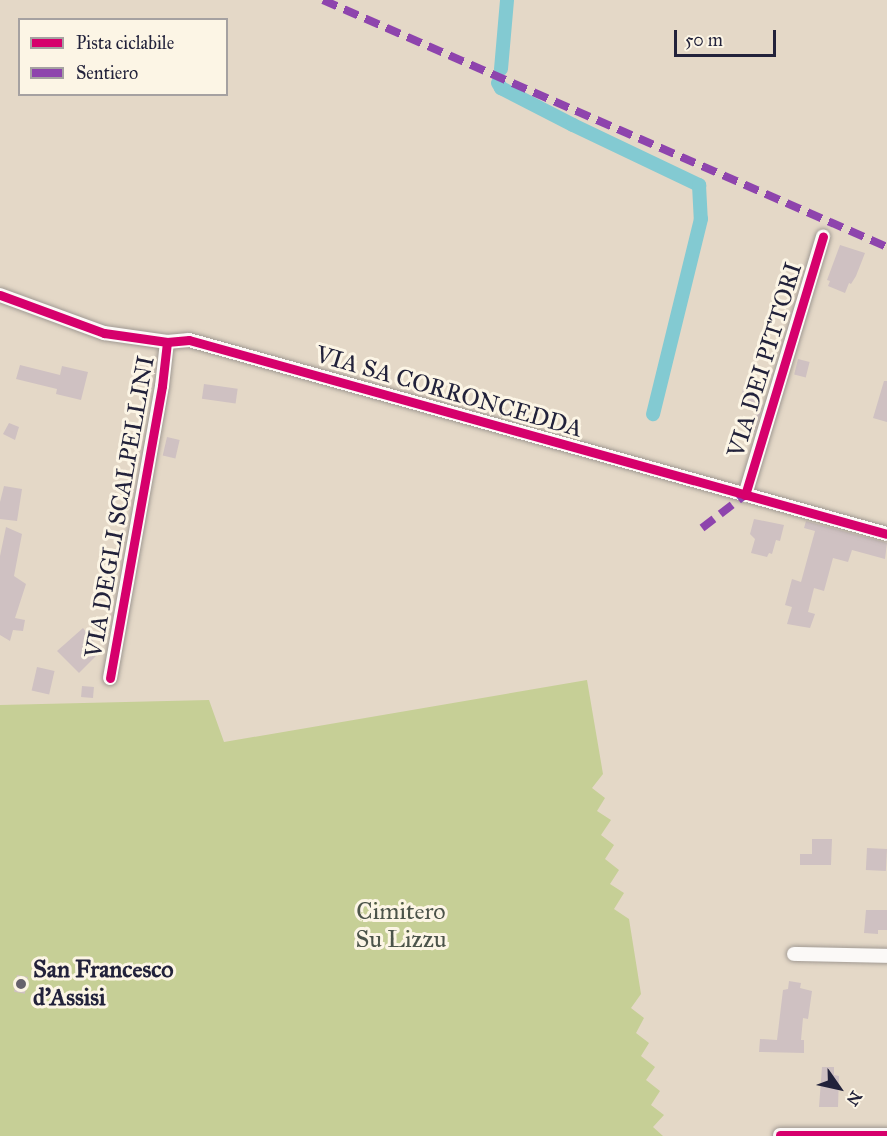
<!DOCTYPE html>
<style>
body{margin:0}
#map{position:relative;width:887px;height:1136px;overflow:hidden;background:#e4d8c7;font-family:"IM FELL Great Primer",serif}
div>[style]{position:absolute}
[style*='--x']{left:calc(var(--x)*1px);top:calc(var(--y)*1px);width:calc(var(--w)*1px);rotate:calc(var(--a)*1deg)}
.green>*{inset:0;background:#c6cf96}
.canal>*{height:14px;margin:-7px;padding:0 7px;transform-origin:7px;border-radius:7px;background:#83cad2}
.building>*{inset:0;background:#cfc1c2;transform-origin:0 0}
.roads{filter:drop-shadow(0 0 2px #a09992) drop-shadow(0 0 2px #a09992)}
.minor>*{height:14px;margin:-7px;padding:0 7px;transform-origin:7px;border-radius:7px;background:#fbf9f7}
.quiet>*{height:8px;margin-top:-4px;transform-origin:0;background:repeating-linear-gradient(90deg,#8e44ad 0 15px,transparent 0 23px)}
.cycleway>*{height:9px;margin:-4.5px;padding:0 4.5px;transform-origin:4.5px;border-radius:4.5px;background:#d6006c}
.dots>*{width:16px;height:16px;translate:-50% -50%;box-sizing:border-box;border:3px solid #fcf5e5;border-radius:50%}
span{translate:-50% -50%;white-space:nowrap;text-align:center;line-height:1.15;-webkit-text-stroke:6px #fcf5e5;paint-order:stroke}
.street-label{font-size:24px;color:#22223b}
.park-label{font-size:24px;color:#4c544a}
.poi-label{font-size:24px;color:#22223b;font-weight:700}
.left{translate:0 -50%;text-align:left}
.legend{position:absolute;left:18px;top:18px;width:210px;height:78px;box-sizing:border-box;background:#fcf5e5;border:2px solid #a5a1a1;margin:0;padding:8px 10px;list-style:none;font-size:18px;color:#22223b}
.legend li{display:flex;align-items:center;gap:12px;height:30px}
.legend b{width:30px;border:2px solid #a5a1a1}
.north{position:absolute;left:809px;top:1058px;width:60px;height:60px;-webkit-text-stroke:4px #fcf5e5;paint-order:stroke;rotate:124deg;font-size:16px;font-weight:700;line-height:24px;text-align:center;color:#22223b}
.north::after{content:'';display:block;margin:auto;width:21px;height:27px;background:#22223b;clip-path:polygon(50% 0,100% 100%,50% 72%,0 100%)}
.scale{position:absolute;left:674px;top:30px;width:102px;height:27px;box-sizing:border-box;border:3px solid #22223b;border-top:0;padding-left:8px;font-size:18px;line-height:21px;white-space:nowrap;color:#22223b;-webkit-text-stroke:4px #fcf5e5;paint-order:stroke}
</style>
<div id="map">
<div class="green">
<i style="clip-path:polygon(587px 680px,603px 774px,592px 788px,605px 798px,597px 811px,611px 820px,601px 835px,614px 845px,605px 859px,619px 870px,610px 884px,624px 893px,614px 909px,629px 919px,641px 994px,631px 1008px,644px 1018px,636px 1033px,649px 1043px,641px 1056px,655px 1067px,646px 1080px,660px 1091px,651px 1105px,664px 1115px,653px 1127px,663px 1136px,0 1136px,0 705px,209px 700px,224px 742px)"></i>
</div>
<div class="canal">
<i style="--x:501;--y:69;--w:69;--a:-85"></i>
<i style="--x:498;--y:83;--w:6;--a:59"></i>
<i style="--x:501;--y:88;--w:81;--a:27.2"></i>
<i style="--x:573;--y:125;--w:140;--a:25.5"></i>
<i style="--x:699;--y:185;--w:34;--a:87"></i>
<i style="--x:701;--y:219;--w:201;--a:103.8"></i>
</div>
<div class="building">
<i style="clip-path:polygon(840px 245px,865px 253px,856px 276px,851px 284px,849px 283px,845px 293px,828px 286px,830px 281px,827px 280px)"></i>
<i style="left:798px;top:359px;width:12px;height:16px;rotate:14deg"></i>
<i style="clip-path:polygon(20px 365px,60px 375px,62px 366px,88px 372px,81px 400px,56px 394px,57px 389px,16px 379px)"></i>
<i style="clip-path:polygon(746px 379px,765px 384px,759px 404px,763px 405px,755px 432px,751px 431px,758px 405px,740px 400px)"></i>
<i style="clip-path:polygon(884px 381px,887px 381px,887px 422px,873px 418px)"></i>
<i style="left:204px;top:384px;width:34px;height:15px;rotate:8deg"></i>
<i style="clip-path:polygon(9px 423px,19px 427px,15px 440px,3px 434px)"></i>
<i style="left:167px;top:437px;width:13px;height:19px;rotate:13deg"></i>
<i style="clip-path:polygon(4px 486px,22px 489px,17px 521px,0 519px,0 502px)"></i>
<i style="clip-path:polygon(754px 519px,784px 525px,780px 541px,776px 540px,772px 554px,769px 553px,767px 557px,751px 553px,755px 539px,750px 534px)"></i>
<i style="clip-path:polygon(806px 521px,887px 543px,885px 559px,852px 550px,848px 562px,833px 558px,824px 591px,814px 588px,808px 612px,815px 614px,810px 628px,787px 624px,792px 607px,785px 605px,792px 579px,801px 582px,815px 531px,804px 528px)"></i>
<i style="clip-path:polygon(6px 527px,22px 534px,14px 576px,26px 584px,15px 618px,25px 620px,23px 631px,13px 630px,10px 641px,0 635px,0 556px)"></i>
<i style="clip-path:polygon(83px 628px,101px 651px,79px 673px,57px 651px)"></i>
<i style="left:37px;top:667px;width:18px;height:24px;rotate:13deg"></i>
<i style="left:82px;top:686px;width:12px;height:11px;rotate:5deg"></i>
<i style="clip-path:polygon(812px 839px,832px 839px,831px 865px,800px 865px,800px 854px,812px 854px)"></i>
<i style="left:867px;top:848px;width:20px;height:22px;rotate:3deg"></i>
<i style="clip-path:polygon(866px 910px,887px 910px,887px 930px,878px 930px,878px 934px,864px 933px)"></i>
<i style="left:17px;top:975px;width:11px;height:17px;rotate:10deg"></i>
<i style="clip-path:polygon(789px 981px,801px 983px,800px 988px,812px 991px,808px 1019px,803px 1018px,801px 1040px,804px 1040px,804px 1053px,759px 1052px,760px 1039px,777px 1040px,783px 990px,788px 989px)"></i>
<i style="clip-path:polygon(822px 1067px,834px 1067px,834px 1075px,839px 1076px,838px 1107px,819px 1107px)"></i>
</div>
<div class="roads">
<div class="minor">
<i style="--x:0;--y:295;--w:111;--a:20.1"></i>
<i style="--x:104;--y:333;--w:64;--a:8.1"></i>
<i style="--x:167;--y:342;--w:22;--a:-5"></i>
<i style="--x:189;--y:340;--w:724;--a:15.53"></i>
<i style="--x:745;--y:495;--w:270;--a:-73.2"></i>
<i style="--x:110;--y:678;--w:297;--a:-79.9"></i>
<i style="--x:162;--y:386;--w:44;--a:-83.5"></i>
<i style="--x:794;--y:954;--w:93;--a:1.2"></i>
<i style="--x:780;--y:1135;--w:107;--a:0"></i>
</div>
</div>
<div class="quiet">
<i style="--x:323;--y:0;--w:616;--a:23.65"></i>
<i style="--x:702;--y:528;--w:54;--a:-37.5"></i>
</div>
<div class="cycleway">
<i style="--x:0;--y:295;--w:111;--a:20.1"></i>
<i style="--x:104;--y:333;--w:64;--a:8.1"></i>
<i style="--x:167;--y:342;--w:22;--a:-5"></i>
<i style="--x:189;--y:340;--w:724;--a:15.53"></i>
<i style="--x:745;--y:495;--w:270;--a:-73.2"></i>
<i style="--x:110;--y:678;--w:297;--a:-79.9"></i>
<i style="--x:162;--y:386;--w:44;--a:-83.5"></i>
<i style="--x:780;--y:1135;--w:107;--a:0"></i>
</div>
<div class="dots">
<i style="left:21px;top:984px;background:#66626c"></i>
</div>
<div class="street-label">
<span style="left:765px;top:360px;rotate:-73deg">VIA DEI PITTORI</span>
<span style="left:449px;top:392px;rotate:16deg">VIA SA CORRONCEDDA</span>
<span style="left:120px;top:507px;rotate:-80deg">VIA DEGLI SCALPELLINI</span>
</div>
<div class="park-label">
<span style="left:401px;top:926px">Cimitero<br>Su Lizzu</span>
</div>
<div class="poi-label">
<span class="left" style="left:33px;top:984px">San Francesco<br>d'Assisi</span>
</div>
<ul class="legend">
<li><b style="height:8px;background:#d6006c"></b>Pista ciclabile</li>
<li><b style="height:8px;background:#8e44ad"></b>Sentiero</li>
</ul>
<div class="north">N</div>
<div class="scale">50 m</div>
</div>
